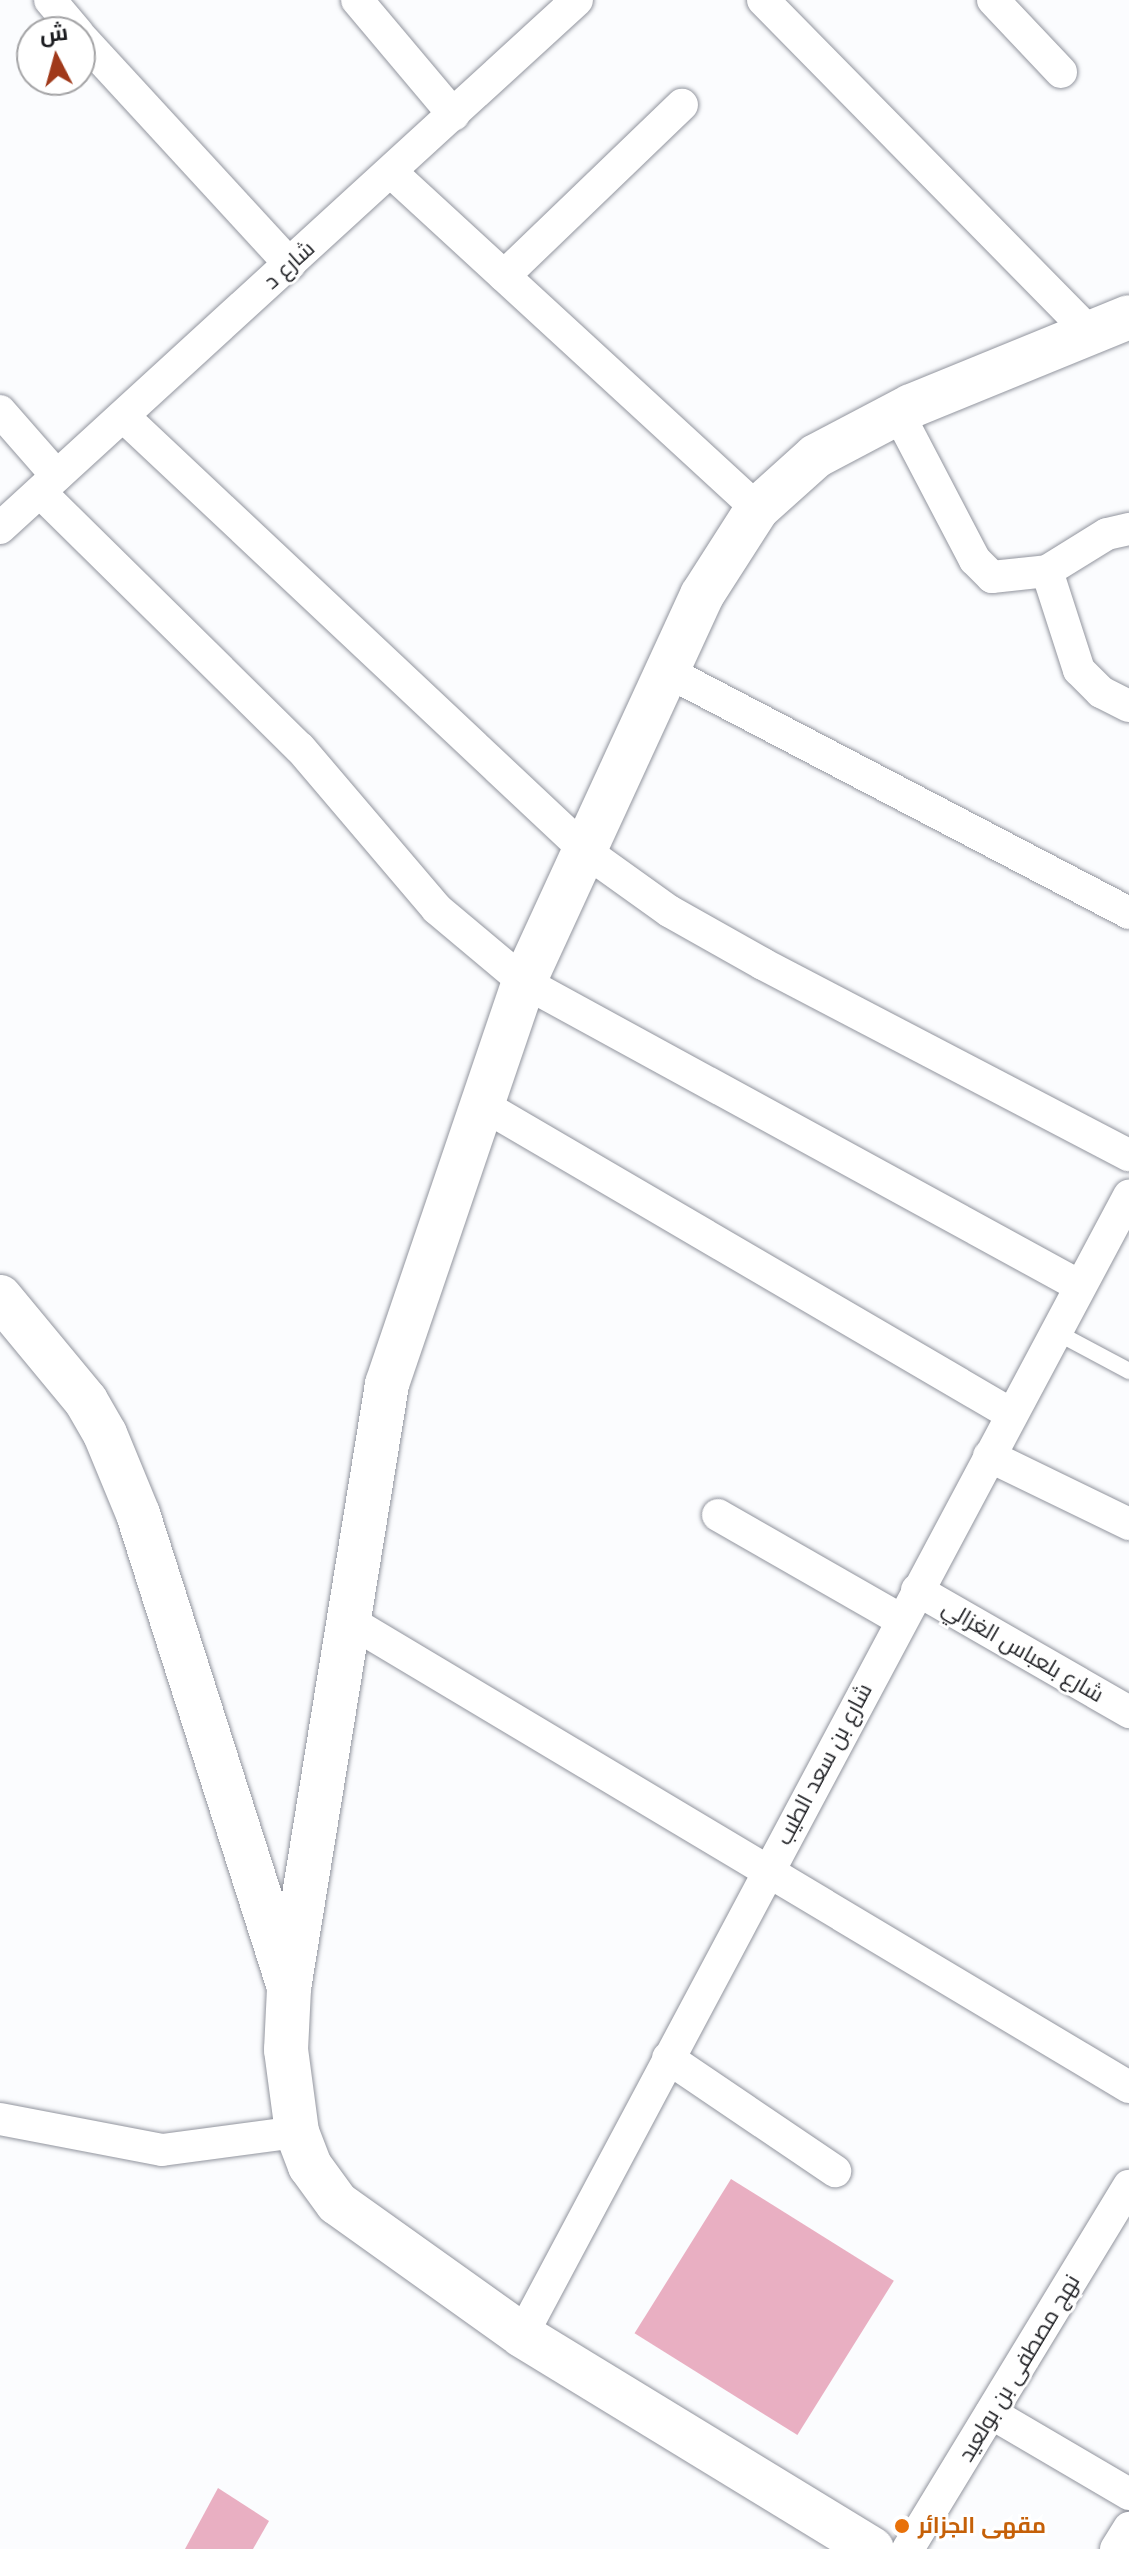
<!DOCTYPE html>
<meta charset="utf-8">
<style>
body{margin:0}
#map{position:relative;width:1129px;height:2549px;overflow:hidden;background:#fbfcfe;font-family:Helvetica,Cairo,sans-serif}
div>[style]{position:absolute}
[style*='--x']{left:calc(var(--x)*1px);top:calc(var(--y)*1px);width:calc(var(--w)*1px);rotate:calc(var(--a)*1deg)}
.building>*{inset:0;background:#e9afc2;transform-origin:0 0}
.roads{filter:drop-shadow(0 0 2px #92959e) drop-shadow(0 0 2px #92959e)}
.lane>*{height:16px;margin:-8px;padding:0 8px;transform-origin:8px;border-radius:8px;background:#fff}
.street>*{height:32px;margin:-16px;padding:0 16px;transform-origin:16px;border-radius:16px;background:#fff}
.secondary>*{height:44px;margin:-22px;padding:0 22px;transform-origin:22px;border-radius:22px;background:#fff}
.primary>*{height:44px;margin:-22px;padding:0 22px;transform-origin:22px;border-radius:22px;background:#fff}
.dots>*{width:22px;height:22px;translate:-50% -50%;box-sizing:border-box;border:4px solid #fff;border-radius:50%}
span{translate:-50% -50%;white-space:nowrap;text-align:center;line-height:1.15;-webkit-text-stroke:6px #fff;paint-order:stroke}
.street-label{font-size:22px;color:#1b1c20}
.food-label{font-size:22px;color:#c56008;font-weight:700}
.left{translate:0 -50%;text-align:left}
.north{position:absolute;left:16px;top:16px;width:80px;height:80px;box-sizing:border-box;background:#fff;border:2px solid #a4a4a6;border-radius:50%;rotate:354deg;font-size:22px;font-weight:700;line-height:32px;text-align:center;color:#1b1c20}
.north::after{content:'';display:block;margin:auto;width:28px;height:36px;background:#a0391a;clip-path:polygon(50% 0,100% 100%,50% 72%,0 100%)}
</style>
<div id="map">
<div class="building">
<i style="left:731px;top:2179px;width:192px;height:182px;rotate:32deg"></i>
<i style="clip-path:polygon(218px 2488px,269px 2521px,253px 2549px,185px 2549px)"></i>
</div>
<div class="roads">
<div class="lane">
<i style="--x:1056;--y:1332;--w:83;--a:28.1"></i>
</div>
<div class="street">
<i style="--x:50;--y:0;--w:42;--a:49.8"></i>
<i style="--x:357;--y:0;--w:150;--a:49.9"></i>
<i style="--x:763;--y:0;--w:467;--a:45.5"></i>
<i style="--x:993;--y:0;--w:99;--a:46.6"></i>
<i style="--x:80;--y:36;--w:310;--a:47.4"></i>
<i style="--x:391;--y:172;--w:498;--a:42.6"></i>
<i style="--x:504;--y:276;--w:247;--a:-43.9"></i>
<i style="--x:0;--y:411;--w:86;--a:48.8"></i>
<i style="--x:898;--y:413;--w:166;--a:62.4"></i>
<i style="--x:975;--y:560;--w:24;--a:45"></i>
<i style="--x:992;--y:577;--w:55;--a:-6.2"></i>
<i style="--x:1047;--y:571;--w:70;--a:-31.7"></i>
<i style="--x:1107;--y:534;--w:23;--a:-13"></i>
<i style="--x:123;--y:416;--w:638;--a:43.22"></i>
<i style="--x:588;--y:853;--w:100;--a:35.6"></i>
<i style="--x:669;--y:911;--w:108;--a:29.4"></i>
<i style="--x:763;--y:964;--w:413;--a:27.6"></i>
<i style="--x:40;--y:492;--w:365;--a:44.6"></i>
<i style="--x:300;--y:748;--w:211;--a:49.6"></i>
<i style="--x:437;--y:909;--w:114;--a:40"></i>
<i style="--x:524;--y:982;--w:634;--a:28.67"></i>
<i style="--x:0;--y:528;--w:782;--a:-42.46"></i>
<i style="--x:1047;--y:571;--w:104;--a:72.1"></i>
<i style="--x:1079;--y:670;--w:31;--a:45"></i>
<i style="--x:1101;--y:692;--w:31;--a:27"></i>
<i style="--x:670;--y:673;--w:518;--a:27.6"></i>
<i style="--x:481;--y:1104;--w:614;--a:30.32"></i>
<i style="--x:989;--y:1456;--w:156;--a:25.9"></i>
<i style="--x:718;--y:1515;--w:211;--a:29.8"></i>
<i style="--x:917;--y:1590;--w:245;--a:29.9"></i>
<i style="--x:346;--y:1619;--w:912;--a:30.87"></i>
<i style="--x:668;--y:2058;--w:202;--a:34.1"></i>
<i style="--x:0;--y:2119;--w:165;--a:10.8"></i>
<i style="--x:162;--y:2150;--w:136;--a:-7.6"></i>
<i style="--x:522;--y:2335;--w:1291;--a:-61.95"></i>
<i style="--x:991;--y:2413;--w:160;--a:30.4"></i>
<i style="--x:908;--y:2549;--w:425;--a:-58.7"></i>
<i style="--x:1116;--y:2549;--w:25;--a:-58"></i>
</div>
<div class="secondary">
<i style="--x:0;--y:1297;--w:135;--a:50.4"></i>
<i style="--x:86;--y:1401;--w:38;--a:60"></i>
<i style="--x:105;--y:1434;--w:87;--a:67.6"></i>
<i style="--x:138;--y:1514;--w:497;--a:72.3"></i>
</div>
<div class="primary">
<i style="--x:872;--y:2549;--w:410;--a:-148.6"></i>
<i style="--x:522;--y:2335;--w:227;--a:-144.5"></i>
<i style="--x:337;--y:2203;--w:46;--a:-126.1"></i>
<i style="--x:310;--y:2166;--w:36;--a:-111"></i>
<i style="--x:297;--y:2132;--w:83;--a:-97.6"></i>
<i style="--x:286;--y:2050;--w:62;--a:-87.2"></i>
<i style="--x:289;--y:1988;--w:612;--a:-80.78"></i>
<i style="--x:387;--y:1384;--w:425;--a:-71.2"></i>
<i style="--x:524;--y:982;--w:426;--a:-65.3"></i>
<i style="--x:702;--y:595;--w:102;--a:-57.4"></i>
<i style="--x:757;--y:509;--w:79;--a:-41.9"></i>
<i style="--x:816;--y:456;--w:107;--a:-27.8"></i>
<i style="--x:911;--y:406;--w:235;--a:-22.2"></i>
</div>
</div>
<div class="dots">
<i style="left:902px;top:2526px;background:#e8710a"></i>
</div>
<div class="street-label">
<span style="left:289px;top:265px;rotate:-42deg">شارع د</span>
<span style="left:1023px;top:1651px;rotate:30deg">شارع بلعباس الغزالي</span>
<span style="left:824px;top:1764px;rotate:-62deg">شارع بن سعد الطيب</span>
<span style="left:1019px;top:2368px;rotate:-59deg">نهج مصطفى بن بولعيد</span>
</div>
<div class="food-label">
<span class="left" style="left:918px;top:2526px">مقهى الجزائر</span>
</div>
<div class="north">ش</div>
</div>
